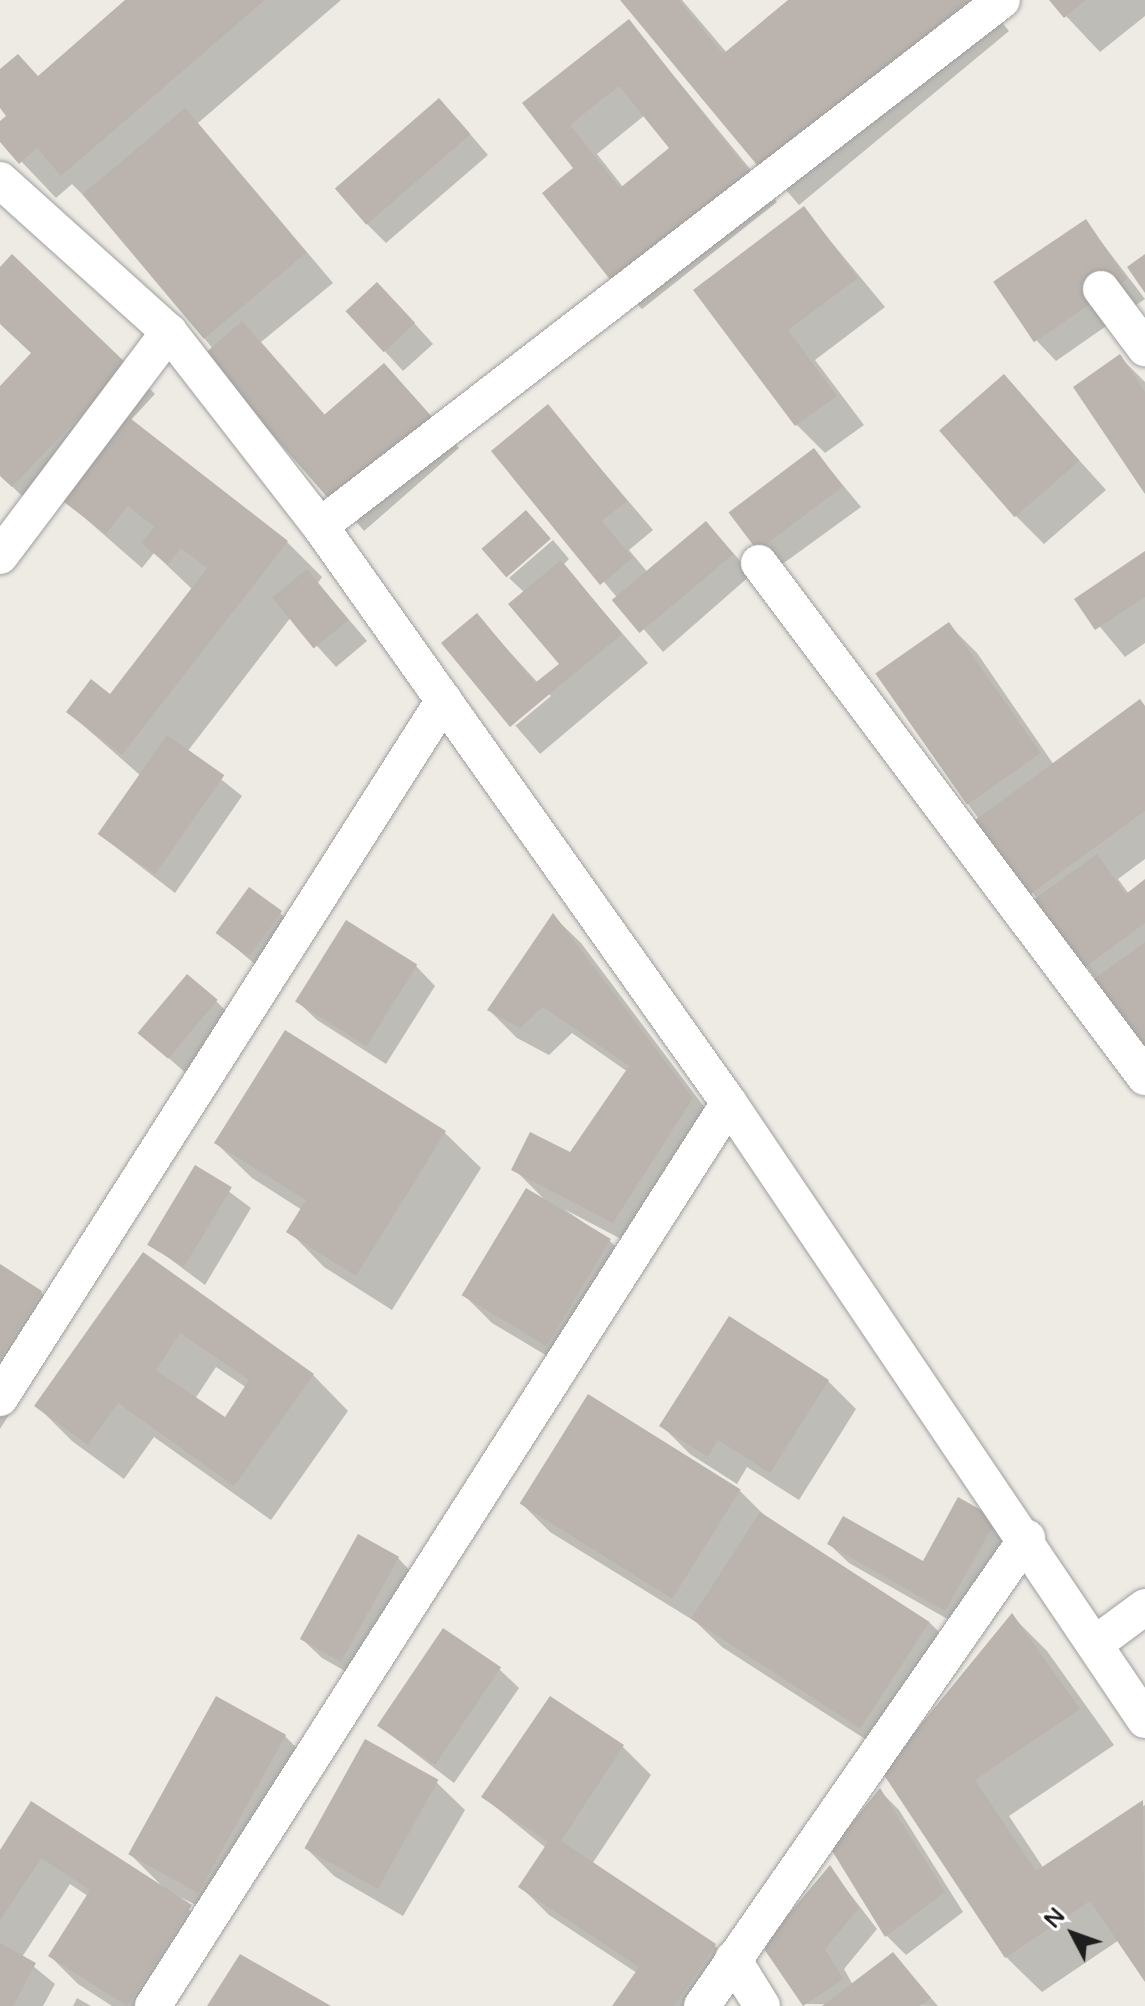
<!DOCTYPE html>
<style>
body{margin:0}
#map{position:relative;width:1145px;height:2006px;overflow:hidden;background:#eeebe4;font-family:"Varela Round",sans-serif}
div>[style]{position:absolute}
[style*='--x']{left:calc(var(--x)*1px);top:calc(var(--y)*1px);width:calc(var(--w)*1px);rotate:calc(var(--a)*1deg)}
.shadow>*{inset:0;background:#0003}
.building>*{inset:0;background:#bbb4ae;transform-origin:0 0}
.roads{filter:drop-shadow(0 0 2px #9f9f9f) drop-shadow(0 0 2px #9f9f9f)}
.minor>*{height:36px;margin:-18px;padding:0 18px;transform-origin:18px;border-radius:18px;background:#fff}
span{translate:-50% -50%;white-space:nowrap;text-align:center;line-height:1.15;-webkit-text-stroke:7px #fff;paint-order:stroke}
.north{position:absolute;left:1033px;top:1894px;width:80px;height:80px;-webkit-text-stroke:6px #fff;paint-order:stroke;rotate:311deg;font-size:22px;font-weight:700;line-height:32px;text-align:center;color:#1e1e1e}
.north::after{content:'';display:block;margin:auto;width:28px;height:36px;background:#1e1e1e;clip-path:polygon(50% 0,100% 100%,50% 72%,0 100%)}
</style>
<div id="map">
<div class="shadow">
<i style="clip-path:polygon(128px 0,341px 0,198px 123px,333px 283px,261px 342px,326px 416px,384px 366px,459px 448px,364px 531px,98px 210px,72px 184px,56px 198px,0 139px,0 123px,9px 116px,0 105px,0 72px,39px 78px)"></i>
<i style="clip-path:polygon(623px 0,682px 0,727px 53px,791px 0,983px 0,1009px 31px,799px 205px)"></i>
<i style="clip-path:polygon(1051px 0,1145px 0,1145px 16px,1100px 52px)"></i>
<i style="clip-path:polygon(evenodd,629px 21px,777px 202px,642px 309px,614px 281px,576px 169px,524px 104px,629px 21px,645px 115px,671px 148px,623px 187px,597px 154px,645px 115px)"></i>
<i style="clip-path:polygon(458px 120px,488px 155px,386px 243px,366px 223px)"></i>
<i style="clip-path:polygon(804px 209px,885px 307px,815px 360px,864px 425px,825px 453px,797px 425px,696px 290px)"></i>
<i style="clip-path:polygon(1086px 222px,1145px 299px,1056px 361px,1037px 341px)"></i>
<i style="clip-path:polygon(0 270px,127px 366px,155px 394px,130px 421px,287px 542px,322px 577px,318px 583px,367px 641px,336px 667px,291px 617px,187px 752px,242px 796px,175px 893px,100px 835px,141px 776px,68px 712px,110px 697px,193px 590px,154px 553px,142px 568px,63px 499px,41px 514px,0 475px,0 389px,33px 354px,0 323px)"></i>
<i style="clip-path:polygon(397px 304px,433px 344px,403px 371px,348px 311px)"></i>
<i style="clip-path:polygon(1120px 357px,1145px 382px,1145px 491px)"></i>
<i style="clip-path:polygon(1004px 377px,1106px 490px,1044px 544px,1016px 516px)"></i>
<i style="clip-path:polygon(548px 407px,653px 530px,629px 550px,649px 574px,706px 523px,752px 574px,663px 652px,494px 451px)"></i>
<i style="clip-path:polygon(814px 450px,861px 507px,777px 568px,757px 549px)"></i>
<i style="clip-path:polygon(evenodd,553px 540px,569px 559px,563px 565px,648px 663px,540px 754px,444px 643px,477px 616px,538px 683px,562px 664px,525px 593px,509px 578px,553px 540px,548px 693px,551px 696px,515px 726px,513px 722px,548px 693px)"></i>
<i style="clip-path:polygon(1145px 553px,1145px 643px,1125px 657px,1077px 599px)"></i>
<i style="clip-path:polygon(949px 625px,977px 653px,1054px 765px,1145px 707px,1145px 859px,1118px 879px,1129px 894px,1145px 882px,1145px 1046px,968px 804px)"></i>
<i style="clip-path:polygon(280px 913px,300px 932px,268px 975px,218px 933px)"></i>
<i style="clip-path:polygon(553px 916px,581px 943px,720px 1128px,642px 1250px,564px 1209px,609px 1240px,637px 1268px,574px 1372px,492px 1323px,464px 1295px,543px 1198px,514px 1169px,571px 1154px,628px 1072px,572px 1033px,549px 1055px,517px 1038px,489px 1010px)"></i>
<i style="clip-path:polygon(416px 966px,435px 986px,386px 1064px,317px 1020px,297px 1001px)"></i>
<i style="clip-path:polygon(216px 1001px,235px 1020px,188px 1075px,140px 1033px)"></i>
<i style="clip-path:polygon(286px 1033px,445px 1133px,481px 1168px,392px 1310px,324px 1267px,289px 1231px,302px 1210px,252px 1178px,216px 1143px)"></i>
<i style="clip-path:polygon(196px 1167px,251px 1208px,205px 1285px,150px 1244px)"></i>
<i style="clip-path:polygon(evenodd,143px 1254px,313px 1375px,348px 1411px,271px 1520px,154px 1437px,124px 1479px,72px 1441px,36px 1405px,143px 1254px,216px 1367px,247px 1388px,225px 1420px,195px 1399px,216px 1367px)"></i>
<i style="clip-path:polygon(0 1266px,41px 1292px,69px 1320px,0 1429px)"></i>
<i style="clip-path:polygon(828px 1381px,856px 1409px,799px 1500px,747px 1467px,737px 1484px,690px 1454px,662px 1426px)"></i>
<i style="clip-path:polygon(740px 1491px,768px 1519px,929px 1622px,957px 1650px,890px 1755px,722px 1647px,696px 1622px,550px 1532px,522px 1504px)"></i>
<i style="clip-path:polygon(959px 1500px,1015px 1540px,965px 1629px,849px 1563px,829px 1544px,923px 1564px)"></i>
<i style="clip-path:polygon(398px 1558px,417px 1578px,361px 1680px,322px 1658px,302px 1639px)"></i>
<i style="clip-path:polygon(1012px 1616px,1047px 1651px,1114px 1745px,1009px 1816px,1044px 1869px,1145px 1805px,1145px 1979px,1119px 1940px,1042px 1992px,1006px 1957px,884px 1772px)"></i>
<i style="clip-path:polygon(499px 1669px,519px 1688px,454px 1783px,378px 1725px)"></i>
<i style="clip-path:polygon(550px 1698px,623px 1747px,651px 1775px,592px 1864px,714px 1945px,742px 1973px,721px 2006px,615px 2006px,637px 1973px,549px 1915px,521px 1887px,546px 1848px,483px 1797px)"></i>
<i style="clip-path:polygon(217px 1699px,285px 1736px,313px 1765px,227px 1920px,163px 1889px,219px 1934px,173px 2006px,112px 2006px,78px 1984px,50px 1956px,88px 1896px,70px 1884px,22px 1957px,55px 1984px,43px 2006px,0 2006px,0 1853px,32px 1804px,162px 1886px,130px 1854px)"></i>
<i style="clip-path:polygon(436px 1782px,465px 1810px,403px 1916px,334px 1876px,306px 1848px)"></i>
<i style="clip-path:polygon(880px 1791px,899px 1810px,963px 1912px,906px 1955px,887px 1936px,834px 1849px)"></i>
<i style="clip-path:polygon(830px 1868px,877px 1929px,844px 1969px,853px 1985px,892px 1954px,938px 2006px,805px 2004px)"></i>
<i style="clip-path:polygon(77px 1998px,91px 2006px,73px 2006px)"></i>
</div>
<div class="building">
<i style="clip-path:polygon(125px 0,265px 0,61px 176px,37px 148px,19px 164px,0 142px,0 121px,6px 116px,0 108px,0 69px,18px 54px,38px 76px)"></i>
<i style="clip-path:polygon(620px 0,679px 0,723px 54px,788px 0,969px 0,762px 171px)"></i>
<i style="clip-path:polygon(1049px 0,1086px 0,1064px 18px)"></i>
<i style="clip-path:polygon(evenodd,629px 19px,750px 173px,612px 282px,542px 193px,573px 168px,522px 103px,629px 19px,619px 86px,669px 148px,620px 188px,570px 125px,619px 86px)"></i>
<i style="left:439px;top:98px;width:48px;height:138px;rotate:49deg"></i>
<i style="left:185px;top:108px;width:189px;height:134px;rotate:50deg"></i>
<i style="clip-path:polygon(804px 206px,858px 278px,788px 330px,837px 396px,795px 426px,693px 290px)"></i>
<i style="left:1086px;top:219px;width:73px;height:112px;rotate:56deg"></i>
<i style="clip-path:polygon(12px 254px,128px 365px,12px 487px,0 476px,0 386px,31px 353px,0 324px,0 267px)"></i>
<i style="clip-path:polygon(1145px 254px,1145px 293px,1127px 267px)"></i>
<i style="left:377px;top:282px;width:56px;height:43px;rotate:47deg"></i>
<i style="clip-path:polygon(242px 321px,324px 415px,384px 363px,433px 418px,334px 505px,203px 355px)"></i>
<i style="clip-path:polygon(1120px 354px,1145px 392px,1145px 494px,1073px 387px)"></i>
<i style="left:1004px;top:374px;width:115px;height:86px;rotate:49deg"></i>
<i style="clip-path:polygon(548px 404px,627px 501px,602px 521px,633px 558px,600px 585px,491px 451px)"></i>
<i style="clip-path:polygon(126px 415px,288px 541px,122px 755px,66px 712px,91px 679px,110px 694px,207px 568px,181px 548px,168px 565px,141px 543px,154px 527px,128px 506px,106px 534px,60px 499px)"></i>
<i style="left:814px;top:448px;width:48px;height:107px;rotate:53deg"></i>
<i style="left:526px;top:510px;width:38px;height:59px;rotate:49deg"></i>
<i style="left:706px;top:521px;width:43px;height:123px;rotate:50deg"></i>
<i style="clip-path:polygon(1145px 551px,1145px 597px,1095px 630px,1074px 599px)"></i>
<i style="clip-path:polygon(561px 560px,622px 634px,510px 727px,441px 643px,477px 613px,535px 683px,559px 664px,508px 604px)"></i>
<i style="left:307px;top:569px;width:66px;height:45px;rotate:51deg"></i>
<i style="left:949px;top:622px;width:160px;height:90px;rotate:55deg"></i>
<i style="clip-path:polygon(1140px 699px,1145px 706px,1145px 811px,1028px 896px,974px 821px)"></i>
<i style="left:167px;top:735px;width:70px;height:121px;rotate:35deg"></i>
<i style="clip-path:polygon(1097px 854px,1126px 894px,1145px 879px,1145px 923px,1083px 969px,1033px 900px)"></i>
<i style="left:249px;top:887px;width:41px;height:57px;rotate:36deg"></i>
<i style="clip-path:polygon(553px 913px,693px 1098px,613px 1223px,511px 1170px,530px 1132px,570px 1152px,629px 1066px,543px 1007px,520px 1028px,487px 1010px)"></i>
<i style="left:346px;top:920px;width:84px;height:96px;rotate:32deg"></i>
<i style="clip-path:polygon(1145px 942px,1145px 1050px,1094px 979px)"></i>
<i style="left:187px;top:974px;width:40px;height:77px;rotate:40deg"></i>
<i style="clip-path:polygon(285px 1030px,446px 1131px,356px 1276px,286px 1232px,306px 1200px,214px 1143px)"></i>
<i style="left:195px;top:1165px;width:43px;height:93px;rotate:31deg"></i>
<i style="left:526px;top:1188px;width:99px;height:125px;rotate:31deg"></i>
<i style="clip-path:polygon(evenodd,143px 1252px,314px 1374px,234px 1486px,118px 1403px,88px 1445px,34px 1406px,143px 1252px,180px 1333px,249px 1380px,225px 1417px,156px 1370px,180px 1333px)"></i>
<i style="clip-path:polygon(0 1264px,42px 1291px,0 1357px)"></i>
<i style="clip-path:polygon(729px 1316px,829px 1380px,770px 1473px,718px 1440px,708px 1457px,659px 1426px)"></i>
<i style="left:588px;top:1394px;width:180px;height:129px;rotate:32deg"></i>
<i style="clip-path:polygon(958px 1497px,997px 1519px,945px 1611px,827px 1544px,843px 1516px,923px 1561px)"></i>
<i style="left:760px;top:1512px;width:202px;height:127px;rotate:33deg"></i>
<i style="left:358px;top:1534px;width:47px;height:120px;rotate:29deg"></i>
<i style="clip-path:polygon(1012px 1613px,1080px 1709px,975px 1780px,1036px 1871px,1143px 1800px,1145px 1982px,1090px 1901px,1005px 1958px,882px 1772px)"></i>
<i style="left:443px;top:1628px;width:70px;height:118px;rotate:34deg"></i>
<i style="left:216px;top:1696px;width:80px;height:181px;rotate:29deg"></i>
<i style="clip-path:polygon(550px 1696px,624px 1745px,561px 1841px,716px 1944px,674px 2006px,612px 2006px,639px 1967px,518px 1887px,548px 1842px,481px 1797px)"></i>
<i style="left:365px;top:1739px;width:84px;height:125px;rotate:29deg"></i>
<i style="clip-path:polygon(880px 1788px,945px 1892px,885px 1937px,831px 1849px)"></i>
<i style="clip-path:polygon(31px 1801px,192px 1905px,127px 2006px,48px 1956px,90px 1890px,41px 1858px,0 1921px,0 1850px)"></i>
<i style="clip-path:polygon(830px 1865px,859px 1908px,825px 1949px,843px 1979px,803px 2006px,762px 1946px)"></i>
<i style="clip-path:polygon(0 1943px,36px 1963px,13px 2006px,0 2006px)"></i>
<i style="clip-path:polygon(893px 1952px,931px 1998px,920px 2006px,822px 2006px)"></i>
<i style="clip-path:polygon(240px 1954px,331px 2006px,207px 2006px)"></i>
</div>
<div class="roads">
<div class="minor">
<i style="--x:0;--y:180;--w:227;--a:42"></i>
<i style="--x:169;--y:332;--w:246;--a:52.1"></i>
<i style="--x:320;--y:526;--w:707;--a:54.67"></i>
<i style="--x:729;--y:1103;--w:744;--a:56.01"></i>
<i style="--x:1101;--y:289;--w:74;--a:53.3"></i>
<i style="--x:320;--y:526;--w:861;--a:-37.64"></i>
<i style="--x:0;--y:556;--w:281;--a:-53"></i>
<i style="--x:759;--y:563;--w:643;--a:53.09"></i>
<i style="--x:0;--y:1398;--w:827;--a:-57.54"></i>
<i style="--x:1095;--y:1644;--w:62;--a:-36.5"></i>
<i style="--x:733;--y:1959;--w:55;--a:58.3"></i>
<i style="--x:153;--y:2006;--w:1071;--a:-57.47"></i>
<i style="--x:702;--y:2006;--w:570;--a:-55.22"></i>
</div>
</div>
<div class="north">N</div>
</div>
